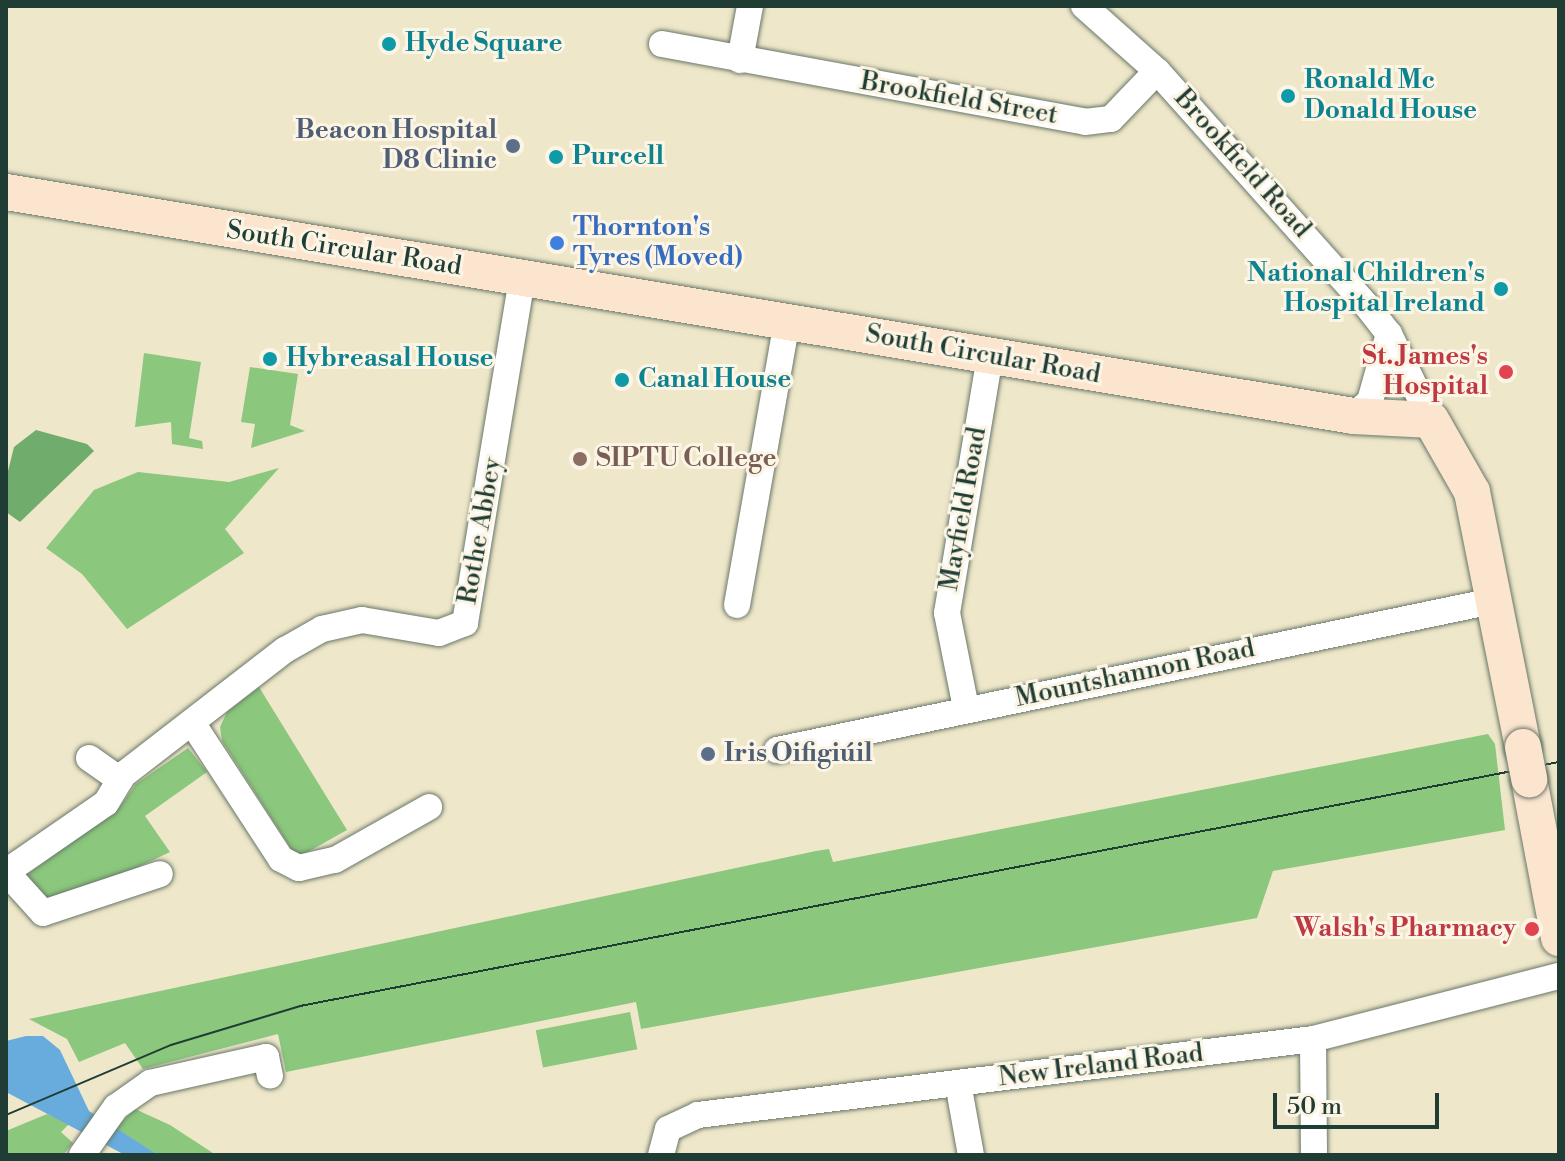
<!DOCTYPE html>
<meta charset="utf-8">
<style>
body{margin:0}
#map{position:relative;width:1565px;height:1161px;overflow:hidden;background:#efe7ca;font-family:"Libre Bodoni",serif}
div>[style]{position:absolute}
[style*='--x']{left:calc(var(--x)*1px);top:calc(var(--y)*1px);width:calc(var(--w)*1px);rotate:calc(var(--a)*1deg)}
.green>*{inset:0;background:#8bc77d;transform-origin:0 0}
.forest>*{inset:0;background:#70ac6c}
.water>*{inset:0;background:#68acdd}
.roads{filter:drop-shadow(0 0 2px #687868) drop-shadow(0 0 2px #687868)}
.street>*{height:26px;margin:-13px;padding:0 13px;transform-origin:13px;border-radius:13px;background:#fff}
.secondary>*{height:36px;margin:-18px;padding:0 18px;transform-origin:18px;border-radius:18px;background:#fce5cf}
.tram>*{height:2px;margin:-1px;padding:0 1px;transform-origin:1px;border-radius:1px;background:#1f3d34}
.bridges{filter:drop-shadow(0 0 2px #687868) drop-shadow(0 0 2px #687868)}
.secondary-bridge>*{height:36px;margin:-18px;padding:0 18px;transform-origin:18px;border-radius:18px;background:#fce5cf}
.dots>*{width:22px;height:22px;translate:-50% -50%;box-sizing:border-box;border:4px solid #fcf5e5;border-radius:50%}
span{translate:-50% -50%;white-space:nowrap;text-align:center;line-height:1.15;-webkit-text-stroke:6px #fcf5e5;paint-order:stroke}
.culture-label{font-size:26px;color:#0d838f;font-weight:700}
.left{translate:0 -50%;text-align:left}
.right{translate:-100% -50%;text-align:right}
.street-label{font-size:26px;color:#1f3d34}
.service-label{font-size:26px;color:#4e5e75;font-weight:700}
.shop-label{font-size:26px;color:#366cbe;font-weight:700}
.health-label{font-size:26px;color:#be3a42;font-weight:700}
.education-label{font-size:26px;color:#785e54;font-weight:700}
.frame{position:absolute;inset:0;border:8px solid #1f3d34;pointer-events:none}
.scale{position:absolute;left:1273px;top:1093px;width:166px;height:36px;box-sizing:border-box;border:4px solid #1f3d34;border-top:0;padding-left:10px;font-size:24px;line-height:28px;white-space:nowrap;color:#1f3d34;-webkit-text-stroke:6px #fcf5e5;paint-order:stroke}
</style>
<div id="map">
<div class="green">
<i style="clip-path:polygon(144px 353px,201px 362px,189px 438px,202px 441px,203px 449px,172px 444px,171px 422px,135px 427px)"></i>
<i style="clip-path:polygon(250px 367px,298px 374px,290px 425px,305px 431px,251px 448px,255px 424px,241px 422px)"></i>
<i style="clip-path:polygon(279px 468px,225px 529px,244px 553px,127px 629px,82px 574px,46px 548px,94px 490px,138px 472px,229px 482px)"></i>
<i style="clip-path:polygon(259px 687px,347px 830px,297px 858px,222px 741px,220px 727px,227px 712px)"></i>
<i style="clip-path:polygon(1488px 734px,1495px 744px,1505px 830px,1273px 871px,1257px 918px,641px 1029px,636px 1002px,286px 1072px,278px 1034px,143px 1069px,125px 1043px,79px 1062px,67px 1039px,29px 1019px,816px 851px,829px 849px,833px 862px)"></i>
<i style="clip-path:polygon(188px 748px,207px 772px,145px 816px,170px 852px,53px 907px,32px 901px,28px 874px,119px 808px,136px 784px)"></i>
<i style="left:630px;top:1012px;width:38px;height:96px;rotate:79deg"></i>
<i style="clip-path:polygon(135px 1109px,170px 1125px,216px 1155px,158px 1155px,115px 1129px)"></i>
<i style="clip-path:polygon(47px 1114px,70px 1123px,61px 1132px,73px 1143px,63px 1155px,6px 1155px,6px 1131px)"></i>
</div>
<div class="forest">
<i style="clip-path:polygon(36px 430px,87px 444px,94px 451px,20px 522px,6px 512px,6px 479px,14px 447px)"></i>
</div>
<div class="water">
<i style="clip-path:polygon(26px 1036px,43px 1036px,60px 1050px,89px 1111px,158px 1155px,125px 1155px,6px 1092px,6px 1041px)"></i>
</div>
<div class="roads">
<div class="street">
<i style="--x:1084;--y:6;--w:98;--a:41.7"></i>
<i style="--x:1157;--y:71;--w:315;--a:48.2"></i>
<i style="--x:1367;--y:306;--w:36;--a:52"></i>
<i style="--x:1389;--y:334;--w:96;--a:64"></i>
<i style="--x:662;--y:44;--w:430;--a:10.4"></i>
<i style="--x:1085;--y:122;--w:26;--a:-7"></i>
<i style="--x:1111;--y:119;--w:66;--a:-46.2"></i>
<i style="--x:740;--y:60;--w:55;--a:-79.5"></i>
<i style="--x:1353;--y:416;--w:23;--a:-41"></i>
<i style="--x:1370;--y:401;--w:70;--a:-74.2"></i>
<i style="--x:737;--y:605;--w:287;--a:-80"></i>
<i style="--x:966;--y:708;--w:97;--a:-101.3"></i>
<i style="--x:947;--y:613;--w:261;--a:-80.5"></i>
<i style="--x:193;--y:724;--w:161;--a:56.9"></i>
<i style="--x:281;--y:859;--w:20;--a:27"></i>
<i style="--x:299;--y:868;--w:37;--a:-13"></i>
<i style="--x:335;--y:860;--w:108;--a:-29.4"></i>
<i style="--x:777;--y:750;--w:731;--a:-11.76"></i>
<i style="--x:89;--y:758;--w:38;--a:35"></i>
<i style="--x:6;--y:872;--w:121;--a:-34.6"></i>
<i style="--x:106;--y:803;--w:33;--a:-59"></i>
<i style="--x:123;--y:775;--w:205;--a:-37.7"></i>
<i style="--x:285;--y:650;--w:43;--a:-29.6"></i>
<i style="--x:322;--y:629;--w:41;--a:-12.7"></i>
<i style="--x:362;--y:620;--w:78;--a:9.6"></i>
<i style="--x:439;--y:633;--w:28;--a:-21"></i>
<i style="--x:465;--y:623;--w:350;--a:-80.6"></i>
<i style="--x:6;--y:872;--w:55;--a:47.9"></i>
<i style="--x:43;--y:913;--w:123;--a:-18.4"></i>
<i style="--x:1313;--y:1039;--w:116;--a:89.5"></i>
<i style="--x:958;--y:1083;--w:73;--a:79.8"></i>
<i style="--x:82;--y:1155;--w:59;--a:-54.7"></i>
<i style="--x:116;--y:1107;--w:42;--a:-35.2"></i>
<i style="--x:150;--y:1083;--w:119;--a:-12.6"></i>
<i style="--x:266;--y:1057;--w:19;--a:78"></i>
<i style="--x:661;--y:1155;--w:27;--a:-75"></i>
<i style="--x:668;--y:1129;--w:33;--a:-25"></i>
<i style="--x:698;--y:1115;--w:620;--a:-7.04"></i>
<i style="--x:1313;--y:1039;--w:254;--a:-14.4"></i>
</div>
<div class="secondary">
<i style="--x:6;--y:192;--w:1365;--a:9.44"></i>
<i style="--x:1353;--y:416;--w:78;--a:2.9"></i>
<i style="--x:1431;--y:420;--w:83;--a:60.3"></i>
<i style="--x:1472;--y:492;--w:260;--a:78.7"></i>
<i style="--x:1529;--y:779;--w:162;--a:79.3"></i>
</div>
</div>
<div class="tram">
<i style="--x:6;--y:1115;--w:179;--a:-23"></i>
<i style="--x:171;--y:1045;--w:135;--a:-16.8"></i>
<i style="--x:300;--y:1006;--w:1282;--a:-10.97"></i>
</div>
<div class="bridges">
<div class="secondary-bridge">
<i style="--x:1523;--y:747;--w:33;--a:79"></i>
</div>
</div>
<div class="dots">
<i style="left:389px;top:44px;background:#0f9aa8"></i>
<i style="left:1288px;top:96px;background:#0f9aa8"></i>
<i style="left:513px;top:146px;background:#5c6f8a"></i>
<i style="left:556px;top:157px;background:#0f9aa8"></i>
<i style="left:557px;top:243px;background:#3f7fe0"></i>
<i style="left:1501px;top:289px;background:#0f9aa8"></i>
<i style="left:270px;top:359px;background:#0f9aa8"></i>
<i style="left:1506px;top:372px;background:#e0444e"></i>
<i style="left:622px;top:380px;background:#0f9aa8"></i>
<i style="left:580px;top:459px;background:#8d6e63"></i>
<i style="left:708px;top:754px;background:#5c6f8a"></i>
<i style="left:1532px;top:929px;background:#e0444e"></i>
</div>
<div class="culture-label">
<span class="left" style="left:405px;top:44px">Hyde Square</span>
<span class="left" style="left:1304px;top:96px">Ronald Mc<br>Donald House</span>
<span class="left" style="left:572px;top:157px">Purcell</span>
<span class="right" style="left:1485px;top:289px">National Children's<br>Hospital Ireland</span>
<span class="left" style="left:286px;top:359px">Hybreasal House</span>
<span class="left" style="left:638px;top:380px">Canal House</span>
</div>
<div class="street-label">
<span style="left:959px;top:99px;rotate:10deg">Brookfield Street</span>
<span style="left:1242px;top:164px;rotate:48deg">Brookfield Road</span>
<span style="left:344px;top:249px;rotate:9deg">South Circular Road</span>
<span style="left:983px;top:355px;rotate:10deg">South Circular Road</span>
<span style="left:964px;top:509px;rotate:-80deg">Mayfield Road</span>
<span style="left:481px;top:531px;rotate:-80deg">Rothe Abbey</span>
<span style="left:1135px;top:674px;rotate:-12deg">Mountshannon Road</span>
<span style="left:1101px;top:1066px;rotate:-7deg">New Ireland Road</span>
</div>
<div class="service-label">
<span class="right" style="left:497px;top:146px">Beacon Hospital<br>D8 Clinic</span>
<span class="left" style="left:724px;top:754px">Iris Oifigiúil</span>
</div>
<div class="shop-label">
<span class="left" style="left:573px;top:243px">Thornton's<br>Tyres (Moved)</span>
</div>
<div class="health-label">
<span class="right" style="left:1488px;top:372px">St. James's<br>Hospital</span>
<span class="right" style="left:1516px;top:929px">Walsh's Pharmacy</span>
</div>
<div class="education-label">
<span class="left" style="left:596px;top:459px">SIPTU College</span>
</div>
<div class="frame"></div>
<div class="scale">50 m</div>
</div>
